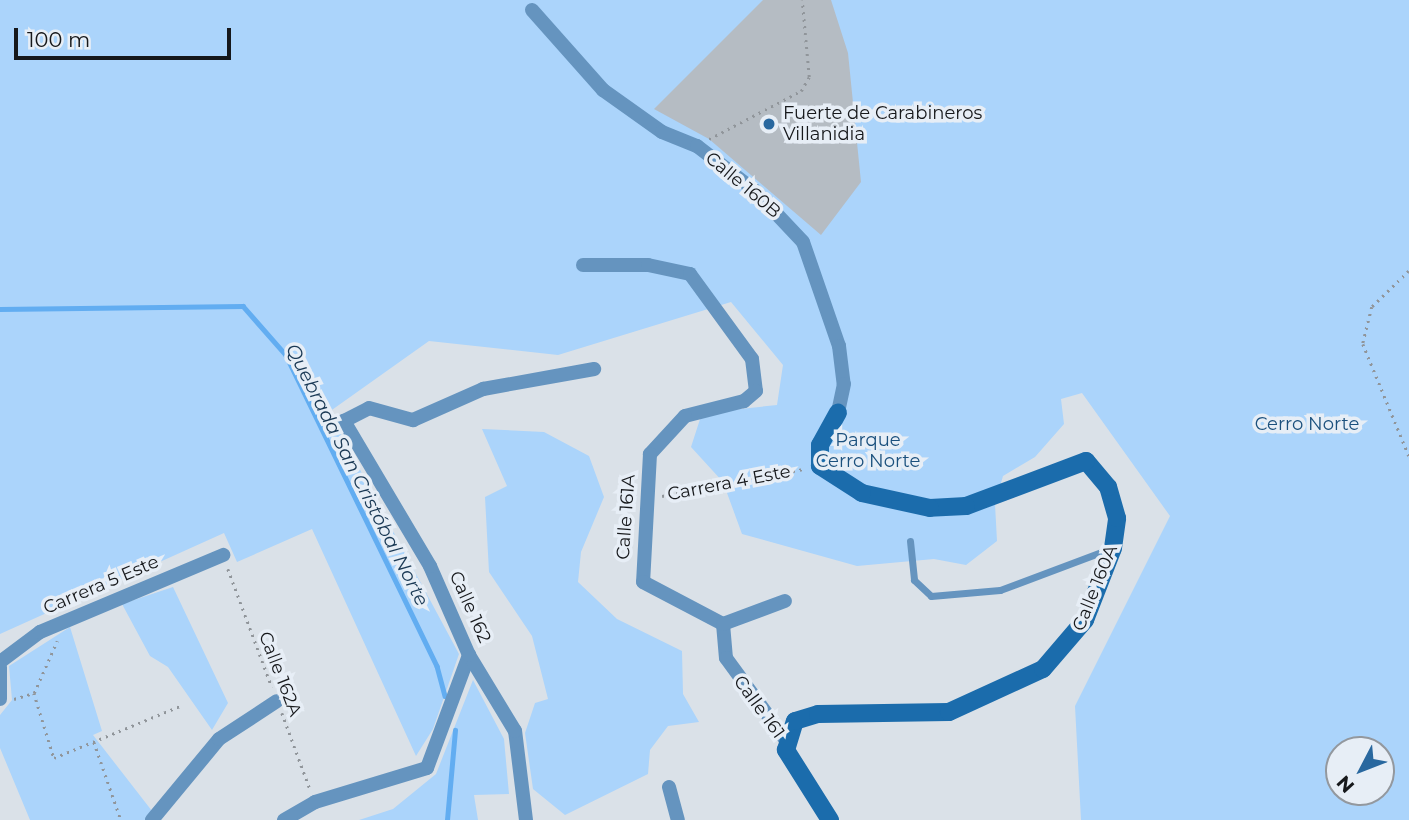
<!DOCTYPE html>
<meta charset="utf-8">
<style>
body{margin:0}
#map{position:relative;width:1409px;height:820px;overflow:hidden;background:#dae1e8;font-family:Montserrat,sans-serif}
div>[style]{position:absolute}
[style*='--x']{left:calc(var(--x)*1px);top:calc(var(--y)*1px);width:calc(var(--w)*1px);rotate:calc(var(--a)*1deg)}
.green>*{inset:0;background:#abd4fb}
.stream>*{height:4.5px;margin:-2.25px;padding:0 2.25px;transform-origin:2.25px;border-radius:2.25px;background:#62adf1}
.building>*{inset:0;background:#b5bcc3}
.path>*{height:2.5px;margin-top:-1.25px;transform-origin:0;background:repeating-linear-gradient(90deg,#90959a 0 2px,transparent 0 7px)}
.lane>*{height:7px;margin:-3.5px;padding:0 3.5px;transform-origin:3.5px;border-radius:3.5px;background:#6594bf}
.street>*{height:14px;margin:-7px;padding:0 7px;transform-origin:7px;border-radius:7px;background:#6594bf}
.secondary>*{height:18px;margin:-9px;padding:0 9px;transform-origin:9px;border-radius:9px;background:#1b6cac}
.dots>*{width:19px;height:19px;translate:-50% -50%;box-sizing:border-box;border:4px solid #e7eef6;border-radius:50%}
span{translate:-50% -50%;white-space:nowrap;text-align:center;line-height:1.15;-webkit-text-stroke:7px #e7eef6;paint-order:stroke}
.poi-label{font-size:18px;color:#16181b}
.left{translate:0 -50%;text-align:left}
.street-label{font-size:18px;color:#16181b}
.park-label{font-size:18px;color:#1b507d}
.water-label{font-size:19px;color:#193854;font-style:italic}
.north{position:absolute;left:1325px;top:736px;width:70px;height:70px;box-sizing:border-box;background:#e7eef6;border:2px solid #93989e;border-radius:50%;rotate:228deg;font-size:19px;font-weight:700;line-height:28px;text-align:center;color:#16181b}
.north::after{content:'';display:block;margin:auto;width:24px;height:32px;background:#29689f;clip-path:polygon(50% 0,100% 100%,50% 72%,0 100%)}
.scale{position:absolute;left:14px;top:28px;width:217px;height:32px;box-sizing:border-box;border:4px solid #16181b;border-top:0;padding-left:9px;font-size:21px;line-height:24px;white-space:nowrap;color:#16181b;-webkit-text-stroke:5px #e7eef6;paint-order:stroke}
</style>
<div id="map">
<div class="green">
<i style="clip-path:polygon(evenodd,0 0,1409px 0,1409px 820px,1081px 820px,1075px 706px,1170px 516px,1082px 393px,1061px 399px,1064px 424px,1035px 457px,1003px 476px,995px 504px,997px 541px,966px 565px,934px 559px,857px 566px,742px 534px,723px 482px,691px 447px,702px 413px,777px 405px,783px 365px,731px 302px,558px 355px,429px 341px,329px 412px,459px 654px,433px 729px,416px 756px,312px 529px,237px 562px,224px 533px,0 634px,0 0,1339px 750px,1381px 750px,1381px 792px,1339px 792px,1339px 750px)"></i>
<i style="clip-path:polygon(482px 429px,544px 432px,589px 456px,604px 497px,581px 552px,578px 582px,617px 619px,682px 651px,683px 694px,699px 722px,668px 726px,650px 750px,648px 774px,565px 815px,533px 789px,525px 733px,535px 703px,548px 699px,532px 636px,489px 572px,485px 497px,507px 486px)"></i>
<i style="clip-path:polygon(173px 587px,228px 703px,212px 730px,168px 667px,150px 656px,122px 604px)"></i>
<i style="clip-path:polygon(70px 627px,102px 731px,93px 735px,159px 820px,30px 820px,0 748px,0 715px,12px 700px,9px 666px)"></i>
<i style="clip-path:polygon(473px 680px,504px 739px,509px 794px,474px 795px,478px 820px,359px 820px,393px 809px,436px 774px)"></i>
</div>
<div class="stream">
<i style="--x:0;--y:309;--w:243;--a:-0.7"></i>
<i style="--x:243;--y:306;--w:65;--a:48.7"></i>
<i style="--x:286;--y:355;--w:346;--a:64.1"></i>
<i style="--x:437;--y:666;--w:31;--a:75"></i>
<i style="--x:447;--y:820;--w:90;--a:-84.9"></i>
</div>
<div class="building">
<i style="clip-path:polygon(763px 0,831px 0,848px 53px,861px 182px,821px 235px,709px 139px,654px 109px)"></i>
</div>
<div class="path">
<i style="--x:709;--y:139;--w:104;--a:-27.6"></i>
<i style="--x:801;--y:91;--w:16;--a:-60"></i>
<i style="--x:809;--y:77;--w:77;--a:-95.2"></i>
<i style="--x:1409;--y:271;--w:52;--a:135.8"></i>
<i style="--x:1372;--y:307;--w:38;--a:104"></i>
<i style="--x:1363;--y:344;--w:121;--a:67.7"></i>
<i style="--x:662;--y:496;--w:144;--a:-10.8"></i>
<i style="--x:228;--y:569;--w:126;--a:69.6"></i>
<i style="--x:34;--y:693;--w:57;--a:-66.1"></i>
<i style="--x:14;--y:699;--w:21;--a:-17"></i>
<i style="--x:34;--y:693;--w:68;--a:72.9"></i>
<i style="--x:54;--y:758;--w:136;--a:-22.4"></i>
<i style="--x:282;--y:713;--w:81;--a:69.8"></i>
<i style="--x:94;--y:742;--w:83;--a:70.9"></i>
</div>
<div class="lane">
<i style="--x:910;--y:541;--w:39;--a:84"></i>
<i style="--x:914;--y:580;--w:23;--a:43"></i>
<i style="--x:931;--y:596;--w:69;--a:-5"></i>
<i style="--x:1000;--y:590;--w:116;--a:-20.6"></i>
</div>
<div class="street">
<i style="--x:532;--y:10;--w:107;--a:48.4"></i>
<i style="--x:603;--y:90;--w:72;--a:35.4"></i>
<i style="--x:662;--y:132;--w:38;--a:22"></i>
<i style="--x:697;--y:146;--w:72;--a:37.7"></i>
<i style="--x:754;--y:190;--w:71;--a:46.7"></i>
<i style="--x:803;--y:242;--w:110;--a:70.9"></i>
<i style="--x:839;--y:346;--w:38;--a:83"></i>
<i style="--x:844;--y:384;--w:30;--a:102"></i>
<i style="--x:583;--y:265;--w:65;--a:0"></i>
<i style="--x:648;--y:265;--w:43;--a:12.1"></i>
<i style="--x:690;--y:274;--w:105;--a:53.9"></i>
<i style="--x:752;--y:359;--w:32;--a:83"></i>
<i style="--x:756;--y:391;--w:16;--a:140"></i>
<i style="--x:744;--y:401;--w:61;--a:165.7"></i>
<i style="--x:685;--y:416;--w:52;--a:132.6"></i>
<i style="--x:650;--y:454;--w:128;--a:93.1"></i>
<i style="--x:643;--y:582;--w:90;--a:27.7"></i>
<i style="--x:723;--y:624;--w:34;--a:85"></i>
<i style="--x:726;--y:658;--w:100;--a:53.9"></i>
<i style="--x:723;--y:624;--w:66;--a:-20.4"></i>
<i style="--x:0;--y:662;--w:50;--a:-36.9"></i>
<i style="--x:40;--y:632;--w:199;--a:-22.8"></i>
<i style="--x:0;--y:667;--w:32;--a:90"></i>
<i style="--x:669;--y:787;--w:34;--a:75"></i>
<i style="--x:152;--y:820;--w:105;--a:-50.4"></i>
<i style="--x:219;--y:739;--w:69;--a:-33.2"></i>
<i style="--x:284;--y:820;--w:36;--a:-30"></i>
<i style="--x:315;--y:802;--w:117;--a:-16.9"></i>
<i style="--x:427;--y:768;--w:121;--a:-69.6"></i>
<i style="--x:526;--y:820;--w:90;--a:-97"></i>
<i style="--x:515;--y:731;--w:89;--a:-121.2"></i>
<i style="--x:469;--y:655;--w:97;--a:-113.7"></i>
<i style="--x:430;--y:566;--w:169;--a:-120.7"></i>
<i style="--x:344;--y:421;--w:28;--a:-27"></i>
<i style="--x:369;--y:408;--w:46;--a:15.3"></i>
<i style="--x:413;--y:420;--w:77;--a:-23.9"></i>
<i style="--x:483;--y:389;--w:113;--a:-10.2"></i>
</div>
<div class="secondary">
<i style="--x:830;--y:820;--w:83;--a:-122.2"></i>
<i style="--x:786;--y:750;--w:30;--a:-73"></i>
<i style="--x:795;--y:721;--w:24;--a:-17"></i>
<i style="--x:818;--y:714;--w:131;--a:-0.9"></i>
<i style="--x:949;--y:712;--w:103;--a:-24.6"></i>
<i style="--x:1043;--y:669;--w:65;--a:-49.4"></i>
<i style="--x:1085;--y:620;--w:77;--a:-68.7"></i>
<i style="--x:1113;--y:548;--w:30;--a:-82"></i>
<i style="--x:1117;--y:518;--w:32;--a:-106"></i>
<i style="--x:1108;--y:487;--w:34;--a:-130"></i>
<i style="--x:1086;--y:461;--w:128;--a:159.4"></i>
<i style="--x:966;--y:506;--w:36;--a:177"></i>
<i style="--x:930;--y:508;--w:70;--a:-167.6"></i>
<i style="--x:862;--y:493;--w:50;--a:-147.3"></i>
<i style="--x:820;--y:466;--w:21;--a:-90"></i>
<i style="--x:820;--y:445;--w:37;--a:-61"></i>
</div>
<div class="dots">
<i style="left:769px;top:124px;background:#29689f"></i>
</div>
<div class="poi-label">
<span class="left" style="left:783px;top:124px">Fuerte de Carabineros<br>Villanidia</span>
</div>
<div class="street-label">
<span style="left:743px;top:185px;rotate:40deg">Calle 160B</span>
<span style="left:729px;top:483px;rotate:-11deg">Carrera 4 Este</span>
<span style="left:626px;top:517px;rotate:-86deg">Calle 161A</span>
<span style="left:101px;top:585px;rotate:-23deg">Carrera 5 Este</span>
<span style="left:1095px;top:588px;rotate:-68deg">Calle 160A</span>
<span style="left:470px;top:607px;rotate:66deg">Calle 162</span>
<span style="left:280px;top:674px;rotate:69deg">Calle 162A</span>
<span style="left:759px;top:707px;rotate:54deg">Calle 161</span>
</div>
<div class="park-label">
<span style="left:1307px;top:424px">Cerro Norte</span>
<span style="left:868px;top:451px">Parque<br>Cerro Norte</span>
</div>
<div class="water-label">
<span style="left:357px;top:475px;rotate:63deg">Quebrada San Cristóbal Norte</span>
</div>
<div class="north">N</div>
<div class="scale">100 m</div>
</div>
